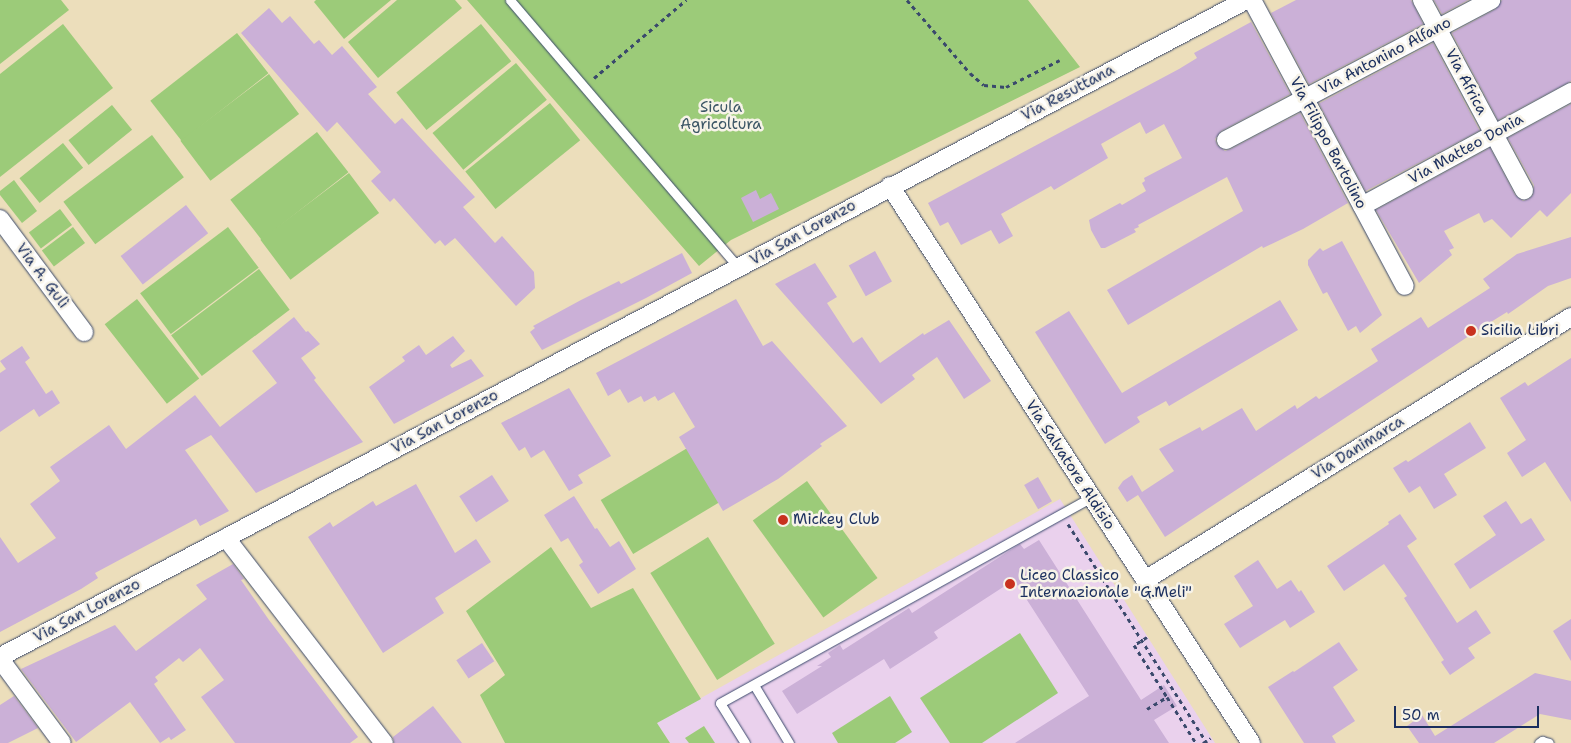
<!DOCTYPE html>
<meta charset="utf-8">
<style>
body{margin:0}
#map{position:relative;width:1571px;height:743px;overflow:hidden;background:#ecdebb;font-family:"Shantell Sans",sans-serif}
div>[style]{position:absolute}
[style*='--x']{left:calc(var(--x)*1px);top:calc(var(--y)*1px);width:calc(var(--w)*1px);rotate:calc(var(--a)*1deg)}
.built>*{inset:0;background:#ead1ed}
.green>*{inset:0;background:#9ccb79;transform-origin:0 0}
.building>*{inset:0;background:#cbb0d7;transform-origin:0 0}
.path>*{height:3px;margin-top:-1.5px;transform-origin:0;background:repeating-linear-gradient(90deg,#3a496c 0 4px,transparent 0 8px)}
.roads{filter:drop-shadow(0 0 1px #3a496c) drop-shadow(0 0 1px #3a496c)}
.lane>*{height:9px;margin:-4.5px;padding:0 4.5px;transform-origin:4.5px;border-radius:4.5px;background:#fff}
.street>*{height:18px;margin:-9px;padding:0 9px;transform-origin:9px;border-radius:9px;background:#fff}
.dots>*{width:14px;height:14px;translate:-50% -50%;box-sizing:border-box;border:2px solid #f7f3e8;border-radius:50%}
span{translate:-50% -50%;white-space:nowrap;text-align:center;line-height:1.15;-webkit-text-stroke:5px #f7f3e8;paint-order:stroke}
.street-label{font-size:15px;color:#1b2f5e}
.park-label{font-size:15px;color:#3b5665}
.poi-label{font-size:15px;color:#1b2f5e}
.left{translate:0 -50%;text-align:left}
.scale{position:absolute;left:1394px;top:706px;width:145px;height:22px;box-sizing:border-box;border:2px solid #1b2f5e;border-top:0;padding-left:6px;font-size:15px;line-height:18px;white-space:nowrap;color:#1b2f5e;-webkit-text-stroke:4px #f7f3e8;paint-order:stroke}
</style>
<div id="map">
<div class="built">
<i style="clip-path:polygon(1060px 499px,1215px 743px,670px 743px,656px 723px)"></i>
</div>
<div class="green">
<i style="clip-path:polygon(0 0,61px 0,69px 10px,0 64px)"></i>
<i style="clip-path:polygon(316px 0,391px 0,344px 39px,314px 2px)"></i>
<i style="clip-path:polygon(397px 0,455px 0,462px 8px,378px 78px,348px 42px)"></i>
<i style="clip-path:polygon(467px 0,1028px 0,1080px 67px,731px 240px,699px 266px)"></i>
<i style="clip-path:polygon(63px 24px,113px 88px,0 177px,0 74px)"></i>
<i style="left:481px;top:24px;width:48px;height:109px;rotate:51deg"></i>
<i style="left:237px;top:33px;width:51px;height:110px;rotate:52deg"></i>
<i style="left:516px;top:63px;width:48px;height:109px;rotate:50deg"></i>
<i style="left:269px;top:74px;width:50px;height:111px;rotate:53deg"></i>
<i style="left:550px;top:103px;width:48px;height:109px;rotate:51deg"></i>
<i style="left:112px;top:105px;width:32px;height:56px;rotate:51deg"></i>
<i style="left:317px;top:132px;width:51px;height:110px;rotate:52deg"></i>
<i style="left:152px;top:135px;width:53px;height:111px;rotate:53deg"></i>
<i style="left:63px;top:143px;width:32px;height:56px;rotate:51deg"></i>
<i style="left:349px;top:173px;width:50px;height:111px;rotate:53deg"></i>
<i style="clip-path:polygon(14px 180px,37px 211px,22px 223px,0 195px,0 191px)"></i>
<i style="left:60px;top:209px;width:20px;height:39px;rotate:53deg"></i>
<i style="left:73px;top:227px;width:20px;height:39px;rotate:53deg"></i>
<i style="left:228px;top:227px;width:51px;height:110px;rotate:53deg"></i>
<i style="left:259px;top:269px;width:51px;height:110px;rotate:53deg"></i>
<i style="left:137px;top:299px;width:101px;height:41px;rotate:52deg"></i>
<i style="left:689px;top:447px;width:63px;height:103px;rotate:59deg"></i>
<i style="left:807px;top:481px;width:120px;height:67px;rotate:54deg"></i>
<i style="left:708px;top:537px;width:126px;height:68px;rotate:58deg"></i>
<i style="clip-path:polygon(551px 547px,591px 608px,633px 588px,701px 699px,657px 723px,670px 743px,505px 743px,480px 695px,505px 675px,466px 611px)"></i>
<i style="clip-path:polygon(1020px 633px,1058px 693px,982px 743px,950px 743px,920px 698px)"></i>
<i style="clip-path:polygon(890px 696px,912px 732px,895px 743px,838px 743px,832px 733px)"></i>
<i style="clip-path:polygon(704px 726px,715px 743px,689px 743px,685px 738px)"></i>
</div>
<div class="building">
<i style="clip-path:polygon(1296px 0,1411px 0,1423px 24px,1309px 84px,1271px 13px)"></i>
<i style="clip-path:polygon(1434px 0,1468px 0,1442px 14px)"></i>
<i style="clip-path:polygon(1502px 0,1571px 0,1571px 81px,1498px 120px,1452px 33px,1496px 9px)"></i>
<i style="clip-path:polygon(269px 8px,282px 23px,290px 16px,314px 44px,319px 40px,332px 55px,342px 46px,377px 87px,368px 94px,395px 124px,402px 118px,475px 197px,463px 207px,495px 243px,502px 236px,534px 272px,535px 288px,516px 306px,455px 238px,445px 246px,440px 240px,435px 244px,394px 198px,390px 202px,371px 181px,381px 172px,337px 122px,327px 132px,241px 33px)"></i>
<i style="clip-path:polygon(1251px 22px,1290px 94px,1221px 131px,1215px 139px,1217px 145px,1225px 151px,1231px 149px,1300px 113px,1348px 203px,1303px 229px,1263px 248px,1262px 246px,1128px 325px,1107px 290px,1243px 211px,1227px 177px,1138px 225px,1139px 227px,1134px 229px,1136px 232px,1105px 248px,1101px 248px,1091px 230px,1089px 220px,1120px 203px,1122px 205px,1146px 191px,1142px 183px,1145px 181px,1144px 178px,1182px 158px,1164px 124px,1146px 134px,1140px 122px,1101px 144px,1108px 158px,1054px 190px,1051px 186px,1001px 214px,1013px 236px,999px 244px,991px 230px,961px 245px,948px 222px,940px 226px,928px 203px,1179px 69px,1197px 58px,1194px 53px)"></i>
<i style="left:1433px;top:43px;width:99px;height:129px;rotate:62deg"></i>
<i style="clip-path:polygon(1571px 104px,1571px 193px,1547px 217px,1540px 210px,1511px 238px,1492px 219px,1484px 223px,1479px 213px,1444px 231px,1454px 248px,1449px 250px,1452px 255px,1419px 283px,1376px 210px,1490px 148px,1515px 195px,1523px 201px,1529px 199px,1533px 195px,1534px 185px,1508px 138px)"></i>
<i style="clip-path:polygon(756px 190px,760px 199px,771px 193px,779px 209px,753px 222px,741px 198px)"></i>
<i style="left:186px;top:205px;width:36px;height:83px;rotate:52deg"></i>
<i style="clip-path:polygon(1571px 237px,1571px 278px,1548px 286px,1508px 314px,1507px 312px,1478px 330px,1165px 537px,1138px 495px,1127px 502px,1118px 488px,1123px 481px,1132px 475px,1142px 492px,1174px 471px,1159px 449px,1200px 427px,1202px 431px,1242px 408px,1256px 431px,1295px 405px,1297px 409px,1316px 396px,1319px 399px,1378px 361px,1371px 349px,1421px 317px,1428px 328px,1490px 288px,1483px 279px,1517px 254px)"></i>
<i style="clip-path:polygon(1342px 241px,1382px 315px,1360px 333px,1356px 326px,1348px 331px,1327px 292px,1323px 294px,1308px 265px,1308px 260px,1320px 248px,1323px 251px)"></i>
<i style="left:875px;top:251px;width:35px;height:30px;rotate:61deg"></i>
<i style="clip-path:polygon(682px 253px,692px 273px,646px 298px,542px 350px,530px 332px,535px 328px,533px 326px,581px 300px,619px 281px,621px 284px)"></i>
<i style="clip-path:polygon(815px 263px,837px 297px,827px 303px,853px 343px,862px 337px,880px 363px,923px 333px,924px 335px,949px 320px,991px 381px,964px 399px,937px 357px,912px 375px,915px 379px,881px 404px,775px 284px)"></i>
<i style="clip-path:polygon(736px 299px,763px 346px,772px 341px,847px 426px,820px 444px,822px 446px,778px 479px,723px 511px,679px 437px,695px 427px,674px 392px,658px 401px,655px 396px,644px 402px,641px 396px,628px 403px,620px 389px,608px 396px,596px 373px)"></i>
<i style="clip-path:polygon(1280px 300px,1298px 330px,1169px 406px,1166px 401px,1137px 417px,1140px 422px,1105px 444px,1035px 332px,1069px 311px,1122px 393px)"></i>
<i style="clip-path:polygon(294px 317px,306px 332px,308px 331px,320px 344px,301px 358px,316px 378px,314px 380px,363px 442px,256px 493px,211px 435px,185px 450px,229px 511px,200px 526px,196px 519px,95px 573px,98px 578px,81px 589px,0 632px,0 537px,18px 563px,56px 538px,30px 504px,60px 481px,50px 467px,109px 425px,126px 449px,195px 395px,220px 427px,277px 383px,252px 351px)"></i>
<i style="clip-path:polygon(453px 336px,465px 351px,450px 365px,452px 368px,471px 359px,484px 376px,394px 424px,369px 387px,405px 361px,402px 357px,419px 345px,426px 355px)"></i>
<i style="clip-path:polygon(22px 346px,30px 358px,25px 362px,46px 394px,52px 390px,60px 403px,39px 417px,34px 409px,0 432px,0 373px,6px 369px,0 361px)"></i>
<i style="clip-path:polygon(1571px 358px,1571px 502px,1545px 462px,1522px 477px,1507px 453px,1526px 440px,1500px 398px,1525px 382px,1528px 386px)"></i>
<i style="clip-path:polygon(569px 388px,611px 456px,578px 475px,583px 483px,569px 491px,544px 450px,531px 458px,525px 447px,519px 451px,501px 423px)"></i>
<i style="clip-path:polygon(1470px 422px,1486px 448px,1444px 474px,1457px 495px,1434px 509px,1420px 486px,1409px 493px,1393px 468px,1406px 460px,1408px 462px)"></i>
<i style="left:492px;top:475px;width:31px;height:39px;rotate:57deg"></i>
<i style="left:1038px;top:477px;width:28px;height:16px;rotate:60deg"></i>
<i style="clip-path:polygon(416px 484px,455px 553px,476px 539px,491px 562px,435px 598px,444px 613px,383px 653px,308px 537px,330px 522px,333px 527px,373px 501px,376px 506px)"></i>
<i style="clip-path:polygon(574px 496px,595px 529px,597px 528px,610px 547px,619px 541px,636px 569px,598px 594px,579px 565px,583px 562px,568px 538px,561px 542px,544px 515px)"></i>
<i style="clip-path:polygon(1506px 501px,1521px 524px,1531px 518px,1545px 540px,1470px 589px,1454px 564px,1496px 535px,1483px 516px)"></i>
<i style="clip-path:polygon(1400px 514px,1417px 539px,1407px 546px,1457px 623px,1476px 610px,1491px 633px,1468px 648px,1475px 658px,1450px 675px,1441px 662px,1444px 660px,1404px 598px,1407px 596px,1384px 564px,1344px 591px,1327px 566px,1389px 524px,1388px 522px)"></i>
<i style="clip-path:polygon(1039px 540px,1141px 700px,1164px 685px,1177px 706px,1154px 720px,1169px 743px,1015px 743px,1089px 696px,1014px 580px,934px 632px,938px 638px,890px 669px,884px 659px,797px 714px,782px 691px,822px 666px,817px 666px,831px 657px,828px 653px,840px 645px,843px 650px,909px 608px,912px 613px,1020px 544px,1024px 549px)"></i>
<i style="clip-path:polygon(1258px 560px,1277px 589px,1291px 580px,1299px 592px,1301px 590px,1315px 612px,1290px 628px,1285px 620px,1240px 648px,1224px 624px,1253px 606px,1234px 576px)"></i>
<i style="clip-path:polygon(233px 564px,244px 579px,241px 580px,269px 620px,358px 737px,350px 743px,235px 743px,201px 697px,224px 680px,200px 648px,183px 662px,179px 658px,155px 677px,158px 681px,154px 684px,186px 730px,171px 740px,169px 737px,160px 743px,130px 702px,76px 742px,21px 669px,115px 625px,136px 651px,207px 599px,196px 585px)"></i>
<i style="clip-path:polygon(1571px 619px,1571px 661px,1553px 631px)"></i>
<i style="clip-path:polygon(1339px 642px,1358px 670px,1333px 687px,1355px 721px,1332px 736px,1336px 743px,1304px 743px,1268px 687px,1293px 671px,1294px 672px)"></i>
<i style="left:482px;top:643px;width:22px;height:31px;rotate:56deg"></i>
<i style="clip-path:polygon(1535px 673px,1571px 681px,1571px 720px,1540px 714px,1494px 743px,1419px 743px,1407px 726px,1422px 715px,1435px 736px)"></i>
<i style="clip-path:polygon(14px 696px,38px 728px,8px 743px,0 743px,0 705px)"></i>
<i style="clip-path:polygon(433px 706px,462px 743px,394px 743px,393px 737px)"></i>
</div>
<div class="path">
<i style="--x:907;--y:0;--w:96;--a:49.2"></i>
<i style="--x:970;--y:73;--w:18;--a:41"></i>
<i style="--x:984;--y:85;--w:22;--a:5"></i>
<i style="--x:1006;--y:87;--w:60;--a:-26.6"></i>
<i style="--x:594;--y:78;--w:121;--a:-40.3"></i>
<i style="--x:1068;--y:524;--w:259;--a:57.6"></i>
<i style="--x:1147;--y:637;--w:15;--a:148"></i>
<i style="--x:1134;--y:645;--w:62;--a:57.6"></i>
<i style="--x:1147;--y:709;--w:23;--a:-31"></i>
<i style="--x:1167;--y:697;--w:54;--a:57.8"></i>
<i style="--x:1203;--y:743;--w:9;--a:-32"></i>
</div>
<div class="roads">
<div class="lane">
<i style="--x:510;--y:0;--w:353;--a:49.5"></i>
<i style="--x:754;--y:685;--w:68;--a:58.9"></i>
<i style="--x:745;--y:743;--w:47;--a:-122"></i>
<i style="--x:720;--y:703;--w:424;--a:-29"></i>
<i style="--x:1539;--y:743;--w:4;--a:-34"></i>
<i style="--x:1542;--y:741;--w:7;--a:16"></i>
</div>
<div class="street">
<i style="--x:1252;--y:0;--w:324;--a:61.9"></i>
<i style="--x:1422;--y:0;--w:216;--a:61.8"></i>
<i style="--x:1226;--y:140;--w:300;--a:-27.8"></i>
<i style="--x:890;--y:186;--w:664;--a:57.05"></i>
<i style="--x:1362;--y:206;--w:238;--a:-28.6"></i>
<i style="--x:0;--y:219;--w:141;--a:53.4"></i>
<i style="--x:226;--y:538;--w:259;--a:52.4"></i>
<i style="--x:1145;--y:580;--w:501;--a:-31.69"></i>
<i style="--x:0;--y:657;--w:1409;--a:-27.8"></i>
<i style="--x:0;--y:659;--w:104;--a:53.6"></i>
</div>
</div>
<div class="dots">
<i style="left:1471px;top:331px;background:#c8321e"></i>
<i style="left:783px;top:520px;background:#c8321e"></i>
<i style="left:1010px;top:584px;background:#c8321e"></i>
</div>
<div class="street-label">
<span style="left:1385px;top:56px;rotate:-28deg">Via Antonino Alfano</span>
<span style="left:1466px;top:82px;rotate:62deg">Via Africa</span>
<span style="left:1068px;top:93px;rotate:-28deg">Via Resuttana</span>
<span style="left:1328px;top:143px;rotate:62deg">Via Filippo Bartolino</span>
<span style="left:1466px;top:149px;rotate:-29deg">Via Matteo Donia</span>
<span style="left:803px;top:233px;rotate:-29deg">Via San Lorenzo</span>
<span style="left:42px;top:276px;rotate:53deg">Via A. Gulì</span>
<span style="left:445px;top:422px;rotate:-28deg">Via San Lorenzo</span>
<span style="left:1358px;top:448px;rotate:-32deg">Via Danimarca</span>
<span style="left:1070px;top:465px;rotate:57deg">Via Salvatore Aldisio</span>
<span style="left:87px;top:611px;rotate:-28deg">Via San Lorenzo</span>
</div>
<div class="park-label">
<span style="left:721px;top:116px">Sicula<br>Agricoltura</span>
</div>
<div class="poi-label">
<span class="left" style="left:1481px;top:331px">Sicilia Libri</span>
<span class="left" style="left:793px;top:520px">Mickey Club</span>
<span class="left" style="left:1020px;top:584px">Liceo Classico<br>Internazionale "G.Meli"</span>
</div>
<div class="scale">50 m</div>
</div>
